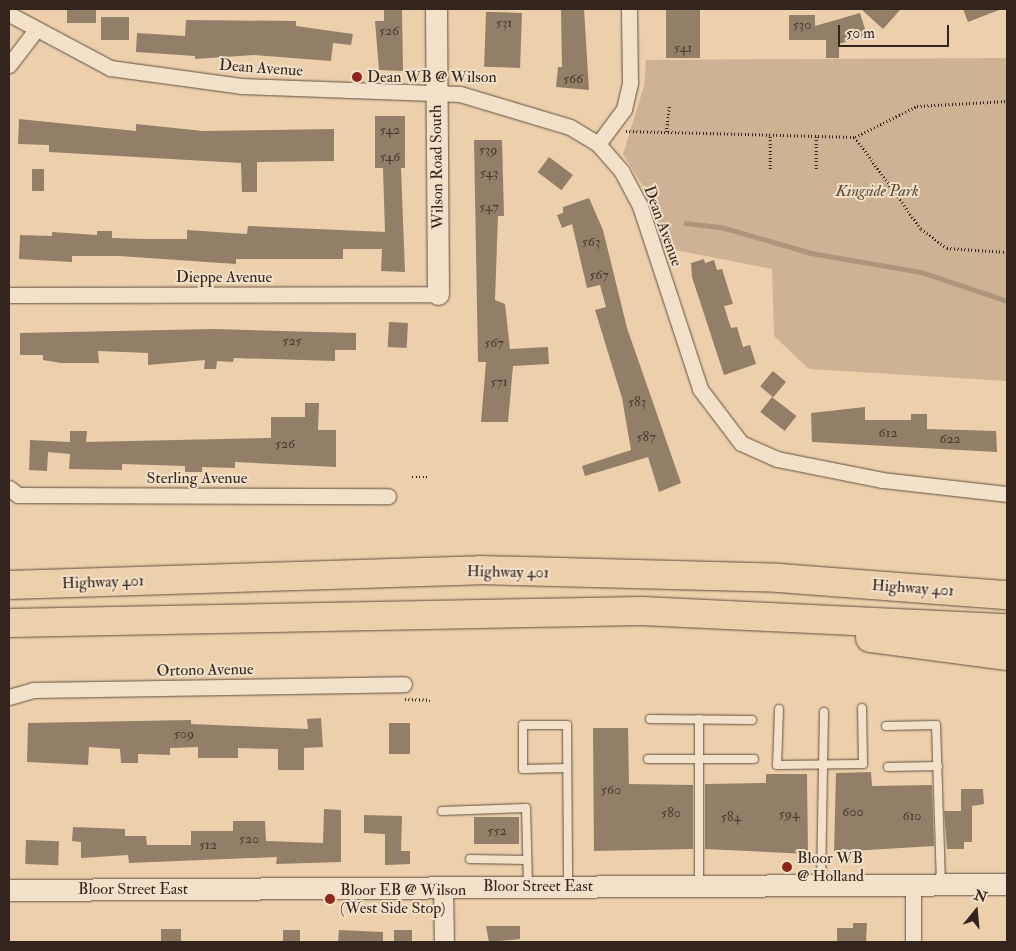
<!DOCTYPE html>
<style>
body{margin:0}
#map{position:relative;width:1016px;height:951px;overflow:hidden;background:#ecd0ab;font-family:"IM FELL Double Pica",serif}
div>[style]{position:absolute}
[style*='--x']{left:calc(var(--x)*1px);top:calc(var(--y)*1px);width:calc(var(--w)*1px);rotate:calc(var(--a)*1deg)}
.green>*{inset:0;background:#cdb393}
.stream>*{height:4.5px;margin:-2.25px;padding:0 2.25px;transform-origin:2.25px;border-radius:2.25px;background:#ad967b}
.building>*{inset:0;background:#937e67;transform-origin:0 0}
.path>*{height:2.5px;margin-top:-1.25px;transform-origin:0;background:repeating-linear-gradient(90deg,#33251d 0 1px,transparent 0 3.5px)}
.roads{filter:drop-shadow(0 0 1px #615040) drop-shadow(0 0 1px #615040)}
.service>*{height:8px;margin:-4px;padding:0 4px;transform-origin:4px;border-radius:4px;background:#f3e0c8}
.minor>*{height:15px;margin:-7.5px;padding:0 7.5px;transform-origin:7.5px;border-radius:7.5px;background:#f3e0c8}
.tertiary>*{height:19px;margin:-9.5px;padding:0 9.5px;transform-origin:9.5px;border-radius:9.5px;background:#f3e0c8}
.secondary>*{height:21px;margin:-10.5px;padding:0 10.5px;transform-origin:10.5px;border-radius:10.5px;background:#f3e0c8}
.motorway>*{height:28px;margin:-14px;padding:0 14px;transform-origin:14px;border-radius:14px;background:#ecd0ab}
.dots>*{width:14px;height:14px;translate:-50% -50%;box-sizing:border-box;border:2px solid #f3e0c8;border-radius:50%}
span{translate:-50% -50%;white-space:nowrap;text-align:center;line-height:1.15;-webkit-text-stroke:4px #f3e0c8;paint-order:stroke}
.number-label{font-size:14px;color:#4b3b30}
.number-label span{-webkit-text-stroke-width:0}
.street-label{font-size:16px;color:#33251d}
.poi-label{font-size:16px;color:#33251d}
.left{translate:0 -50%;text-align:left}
.park-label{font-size:16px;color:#5a483a;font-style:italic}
.frame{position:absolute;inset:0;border:10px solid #33251d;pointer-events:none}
.north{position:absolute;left:951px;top:886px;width:50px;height:50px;-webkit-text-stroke:4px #f3e0c8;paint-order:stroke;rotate:17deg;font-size:14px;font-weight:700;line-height:20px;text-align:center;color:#33251d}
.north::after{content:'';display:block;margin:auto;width:18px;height:22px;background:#33251d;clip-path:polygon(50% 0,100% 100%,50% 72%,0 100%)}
.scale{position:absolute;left:838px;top:25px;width:111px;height:22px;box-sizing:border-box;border:2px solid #33251d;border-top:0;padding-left:6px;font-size:15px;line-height:18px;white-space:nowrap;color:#33251d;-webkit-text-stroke:4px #f3e0c8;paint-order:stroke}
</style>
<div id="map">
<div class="green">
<i style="clip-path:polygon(1007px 58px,1007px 381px,809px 369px,774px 336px,772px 269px,660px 247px,644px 188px,623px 154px,644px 86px,646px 60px)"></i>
</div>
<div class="stream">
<i style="--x:686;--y:223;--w:39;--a:7"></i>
<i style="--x:725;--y:228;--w:90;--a:16.2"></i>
<i style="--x:811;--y:253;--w:112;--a:9.8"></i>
<i style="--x:921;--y:272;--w:91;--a:18.6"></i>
</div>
<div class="building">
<i style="left:67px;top:9px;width:29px;height:14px"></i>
<i style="clip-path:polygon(384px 9px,402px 9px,403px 71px,379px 70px,375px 21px,384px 21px)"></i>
<i style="clip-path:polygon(561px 9px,584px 9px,589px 90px,556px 87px,558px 67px,562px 67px)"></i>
<i style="left:700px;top:9px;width:49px;height:34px;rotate:90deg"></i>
<i style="clip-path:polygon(861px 9px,901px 9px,883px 29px)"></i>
<i style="clip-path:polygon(963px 9px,999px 9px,999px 10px,968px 22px)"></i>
<i style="left:522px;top:13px;width:55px;height:36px;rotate:92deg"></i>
<i style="clip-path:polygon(860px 13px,867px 35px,839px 44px,839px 58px,826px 58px,826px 40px,789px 40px,789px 15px,815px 15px,815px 26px)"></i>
<i style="left:101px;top:17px;width:28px;height:23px"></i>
<i style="clip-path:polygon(186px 20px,296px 21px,296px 26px,353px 34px,351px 45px,333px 43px,331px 61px,254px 55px,195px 59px,195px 56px,136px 52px,137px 33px,185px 36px)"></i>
<i style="clip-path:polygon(375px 116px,405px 116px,405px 168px,401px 168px,405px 272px,381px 271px,382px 249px,343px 249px,343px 259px,236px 259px,236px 264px,119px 256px,72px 256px,72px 262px,19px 259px,20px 235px,52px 236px,52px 232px,97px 235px,97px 231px,112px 231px,112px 238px,146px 239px,187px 239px,187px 230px,247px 234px,248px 226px,385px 232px,383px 168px,375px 168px)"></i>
<i style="clip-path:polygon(19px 119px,136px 131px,136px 124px,203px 131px,334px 129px,334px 161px,257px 162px,257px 192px,242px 192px,241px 163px,49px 152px,49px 145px,18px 144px)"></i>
<i style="clip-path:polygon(474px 140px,502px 140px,504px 216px,498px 216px,495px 300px,505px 304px,510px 349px,548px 347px,549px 364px,513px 366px,508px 422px,481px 422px,486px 362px,478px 362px)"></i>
<i style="left:549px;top:157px;width:30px;height:19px;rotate:37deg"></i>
<i style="left:32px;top:169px;width:12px;height:22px"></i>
<i style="clip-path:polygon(589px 198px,603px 230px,627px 328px,681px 483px,659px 492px,648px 457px,585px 476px,582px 466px,631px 450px,622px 398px,595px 310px,606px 307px,600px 285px,587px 288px,572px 224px,562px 228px,557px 215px,563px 213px,563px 207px)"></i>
<i style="clip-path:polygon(704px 259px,705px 263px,714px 260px,717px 270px,722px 269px,733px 304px,724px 306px,731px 328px,737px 327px,743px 347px,750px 345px,756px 364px,724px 375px,692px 277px,691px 263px)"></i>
<i style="left:389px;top:322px;width:19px;height:25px;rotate:3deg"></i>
<i style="clip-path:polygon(214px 329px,356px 333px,356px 350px,335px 350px,335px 361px,234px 358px,233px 362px,217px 361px,216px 369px,204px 369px,205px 360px,148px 365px,148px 353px,98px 351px,99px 363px,61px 363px,43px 360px,43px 355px,20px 355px,20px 333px)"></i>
<i style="left:773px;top:371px;width:17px;height:20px;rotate:40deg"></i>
<i style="left:772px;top:397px;width:31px;height:19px;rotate:38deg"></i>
<i style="clip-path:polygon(305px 403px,319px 403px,318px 430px,336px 430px,336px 467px,235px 462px,235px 468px,202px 467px,202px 472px,185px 472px,185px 466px,122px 464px,122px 470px,69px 469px,70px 454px,48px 452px,47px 471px,29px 470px,30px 440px,70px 442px,70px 431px,87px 431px,86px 442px,271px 438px,271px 417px,305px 417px)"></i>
<i style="clip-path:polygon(865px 407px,865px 420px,911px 420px,911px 414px,927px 414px,927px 429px,996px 431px,997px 452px,812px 442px,811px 413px)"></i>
<i style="clip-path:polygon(321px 718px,323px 747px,304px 748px,304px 770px,278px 770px,278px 749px,238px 748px,238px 758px,198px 758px,198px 747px,170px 748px,170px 755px,138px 754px,138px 763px,121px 763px,120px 749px,89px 747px,88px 765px,27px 762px,28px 723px,191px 720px,191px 724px,308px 729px,307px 719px)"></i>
<i style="left:389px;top:723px;width:21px;height:31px"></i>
<i style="clip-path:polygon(593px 728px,628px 728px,629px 784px,693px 785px,693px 849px,594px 851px)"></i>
<i style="clip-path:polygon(871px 772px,872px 786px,932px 785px,934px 846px,834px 852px,836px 773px)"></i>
<i style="clip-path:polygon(766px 774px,807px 774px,808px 854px,705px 849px,705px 784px,766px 783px)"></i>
<i style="clip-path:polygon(961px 789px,983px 789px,984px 804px,972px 806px,972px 842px,964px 842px,964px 849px,947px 849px,944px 811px,961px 811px)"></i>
<i style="clip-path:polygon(324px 809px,341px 810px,341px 862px,276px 864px,277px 857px,129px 863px,128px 855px,81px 858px,81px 842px,72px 841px,73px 827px,125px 829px,125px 836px,146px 836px,147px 845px,191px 845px,191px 831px,233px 831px,233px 821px,265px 821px,266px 841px,323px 843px)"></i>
<i style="clip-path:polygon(364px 815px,402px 816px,401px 851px,410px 851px,410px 864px,385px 865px,385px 834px,364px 833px)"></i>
<i style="left:519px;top:817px;width:27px;height:45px;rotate:90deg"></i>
<i style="left:26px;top:840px;width:33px;height:24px;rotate:2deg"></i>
<i style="clip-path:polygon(853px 923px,867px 923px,866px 942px,837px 942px,837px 928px,853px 928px)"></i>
<i style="clip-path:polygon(486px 926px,520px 926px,520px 939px,489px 942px)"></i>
<i style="left:181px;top:929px;width:13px;height:20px;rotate:90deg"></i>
<i style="left:283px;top:930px;width:17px;height:12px"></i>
<i style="clip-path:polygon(339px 930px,383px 932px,383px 942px,338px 942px)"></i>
<i style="left:394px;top:930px;width:18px;height:12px"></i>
</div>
<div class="path">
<i style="--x:626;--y:131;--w:229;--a:1.5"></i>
<i style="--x:855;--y:137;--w:69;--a:-26.6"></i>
<i style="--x:917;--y:106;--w:90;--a:-3.2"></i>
<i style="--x:666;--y:132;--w:26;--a:-83"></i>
<i style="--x:855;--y:137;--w:113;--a:54.3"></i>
<i style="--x:921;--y:229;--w:32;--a:36"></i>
<i style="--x:947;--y:248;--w:60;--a:3.8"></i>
<i style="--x:770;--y:169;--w:33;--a:-90"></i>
<i style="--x:816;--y:169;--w:32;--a:-90"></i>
<i style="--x:412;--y:477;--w:15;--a:0"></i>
<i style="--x:405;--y:699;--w:25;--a:2"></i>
</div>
<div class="roads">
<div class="service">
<i style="--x:779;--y:709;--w:56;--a:92"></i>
<i style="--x:777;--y:765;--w:86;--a:-0.7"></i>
<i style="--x:863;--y:764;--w:56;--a:-91"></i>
<i style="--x:650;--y:719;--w:102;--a:0.6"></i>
<i style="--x:699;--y:719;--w:164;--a:90"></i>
<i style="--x:886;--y:726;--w:50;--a:-1.1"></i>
<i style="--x:936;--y:725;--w:158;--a:88.2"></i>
<i style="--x:648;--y:759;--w:106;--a:0"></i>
<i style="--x:888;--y:767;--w:50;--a:-1.1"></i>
<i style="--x:567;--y:768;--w:44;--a:178.7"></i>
<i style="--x:523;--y:769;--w:44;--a:-90"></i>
<i style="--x:523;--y:725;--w:44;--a:0"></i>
<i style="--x:567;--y:725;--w:161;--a:89.6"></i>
<i style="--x:442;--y:811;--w:84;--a:-2"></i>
<i style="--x:526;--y:808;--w:76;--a:88.5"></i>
<i style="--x:470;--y:859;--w:57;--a:1"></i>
<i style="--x:821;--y:883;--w:171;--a:-89"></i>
</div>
<div class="minor">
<i style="--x:9;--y:14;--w:115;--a:28.1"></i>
<i style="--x:110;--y:68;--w:132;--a:7.8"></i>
<i style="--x:241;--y:86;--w:219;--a:2.1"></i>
<i style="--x:460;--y:94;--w:115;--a:16.7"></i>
<i style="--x:570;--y:127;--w:33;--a:31"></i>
<i style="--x:598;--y:144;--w:37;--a:49"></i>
<i style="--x:622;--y:172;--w:38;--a:62"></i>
<i style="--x:640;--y:206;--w:193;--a:71.8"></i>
<i style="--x:700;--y:389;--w:68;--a:52.8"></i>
<i style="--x:741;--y:443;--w:39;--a:24"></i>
<i style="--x:777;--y:459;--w:107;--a:11.3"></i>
<i style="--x:882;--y:480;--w:126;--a:6.4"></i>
<i style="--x:9;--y:65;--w:43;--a:-52.6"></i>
<i style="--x:598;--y:144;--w:44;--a:-53.4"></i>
<i style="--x:624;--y:109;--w:27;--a:-77"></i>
<i style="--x:630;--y:83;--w:74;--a:-90.8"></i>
<i style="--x:9;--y:295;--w:429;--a:-0.1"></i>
<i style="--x:9;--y:488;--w:11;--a:38"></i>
<i style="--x:18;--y:495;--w:370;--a:0.2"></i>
<i style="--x:9;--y:697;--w:25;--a:-16"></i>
<i style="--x:33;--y:690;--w:371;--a:-0.9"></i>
<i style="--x:913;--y:885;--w:57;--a:90"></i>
</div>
<div class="tertiary">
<i style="--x:443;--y:887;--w:55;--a:89"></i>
</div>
<div class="secondary">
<i style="--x:436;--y:9;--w:285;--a:89.6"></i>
<i style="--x:9;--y:890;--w:998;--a:-0.34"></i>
</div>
<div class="motorway">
<i style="--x:9;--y:585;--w:471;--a:-1.8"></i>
<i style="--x:480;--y:570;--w:299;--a:1.5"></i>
<i style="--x:779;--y:578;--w:229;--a:4.3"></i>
<i style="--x:9;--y:623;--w:633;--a:-1.09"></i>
<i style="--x:642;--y:611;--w:365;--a:2.7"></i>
<i style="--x:870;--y:638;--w:138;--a:7.5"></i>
</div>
</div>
<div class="dots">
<i style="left:357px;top:77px;background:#8f2418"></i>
<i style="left:787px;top:867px;background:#8f2418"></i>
<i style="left:330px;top:899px;background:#8f2418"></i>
</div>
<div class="number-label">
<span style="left:504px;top:23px">531</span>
<span style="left:802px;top:25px">530</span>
<span style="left:389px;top:31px">526</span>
<span style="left:683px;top:48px">541</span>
<span style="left:573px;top:79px">566</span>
<span style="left:390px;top:130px">542</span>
<span style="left:488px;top:150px">539</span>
<span style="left:390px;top:157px">546</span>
<span style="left:489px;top:173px">543</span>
<span style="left:489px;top:207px">547</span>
<span style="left:591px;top:242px">563</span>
<span style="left:599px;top:275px">567</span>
<span style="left:292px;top:341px">525</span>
<span style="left:494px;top:343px">567</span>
<span style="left:499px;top:382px">571</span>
<span style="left:637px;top:402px">583</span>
<span style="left:888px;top:433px">612</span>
<span style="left:646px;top:437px">587</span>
<span style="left:950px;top:439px">622</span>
<span style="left:285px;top:444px">526</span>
<span style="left:184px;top:734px">509</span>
<span style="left:611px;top:790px">560</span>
<span style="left:853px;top:812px">600</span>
<span style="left:671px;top:813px">580</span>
<span style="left:789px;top:814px">594</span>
<span style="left:912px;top:816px">610</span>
<span style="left:731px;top:817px">584</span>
<span style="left:497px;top:831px">552</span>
<span style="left:249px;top:839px">520</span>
<span style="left:208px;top:845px">512</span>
</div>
<div class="street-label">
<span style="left:261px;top:68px;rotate:4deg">Dean Avenue</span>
<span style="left:437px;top:167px;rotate:-91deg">Wilson Road South</span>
<span style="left:663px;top:226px;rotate:70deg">Dean Avenue</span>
<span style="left:224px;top:277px">Dieppe Avenue</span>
<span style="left:197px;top:478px">Sterling Avenue</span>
<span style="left:508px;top:572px;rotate:1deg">Highway 401</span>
<span style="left:103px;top:582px;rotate:-2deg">Highway 401</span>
<span style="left:913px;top:588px;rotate:4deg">Highway 401</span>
<span style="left:205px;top:670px;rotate:-1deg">Ortono Avenue</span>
<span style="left:538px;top:886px">Bloor Street East</span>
<span style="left:133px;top:889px">Bloor Street East</span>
</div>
<div class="poi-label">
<span class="left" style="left:367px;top:77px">Dean WB @ Wilson</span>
<span class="left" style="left:797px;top:867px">Bloor WB<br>@ Holland</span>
<span class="left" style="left:340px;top:899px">Bloor EB @ Wilson<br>(West Side Stop)</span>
</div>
<div class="park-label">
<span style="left:877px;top:191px">Kingside Park</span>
</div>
<div class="frame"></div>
<div class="north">N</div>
<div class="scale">50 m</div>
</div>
